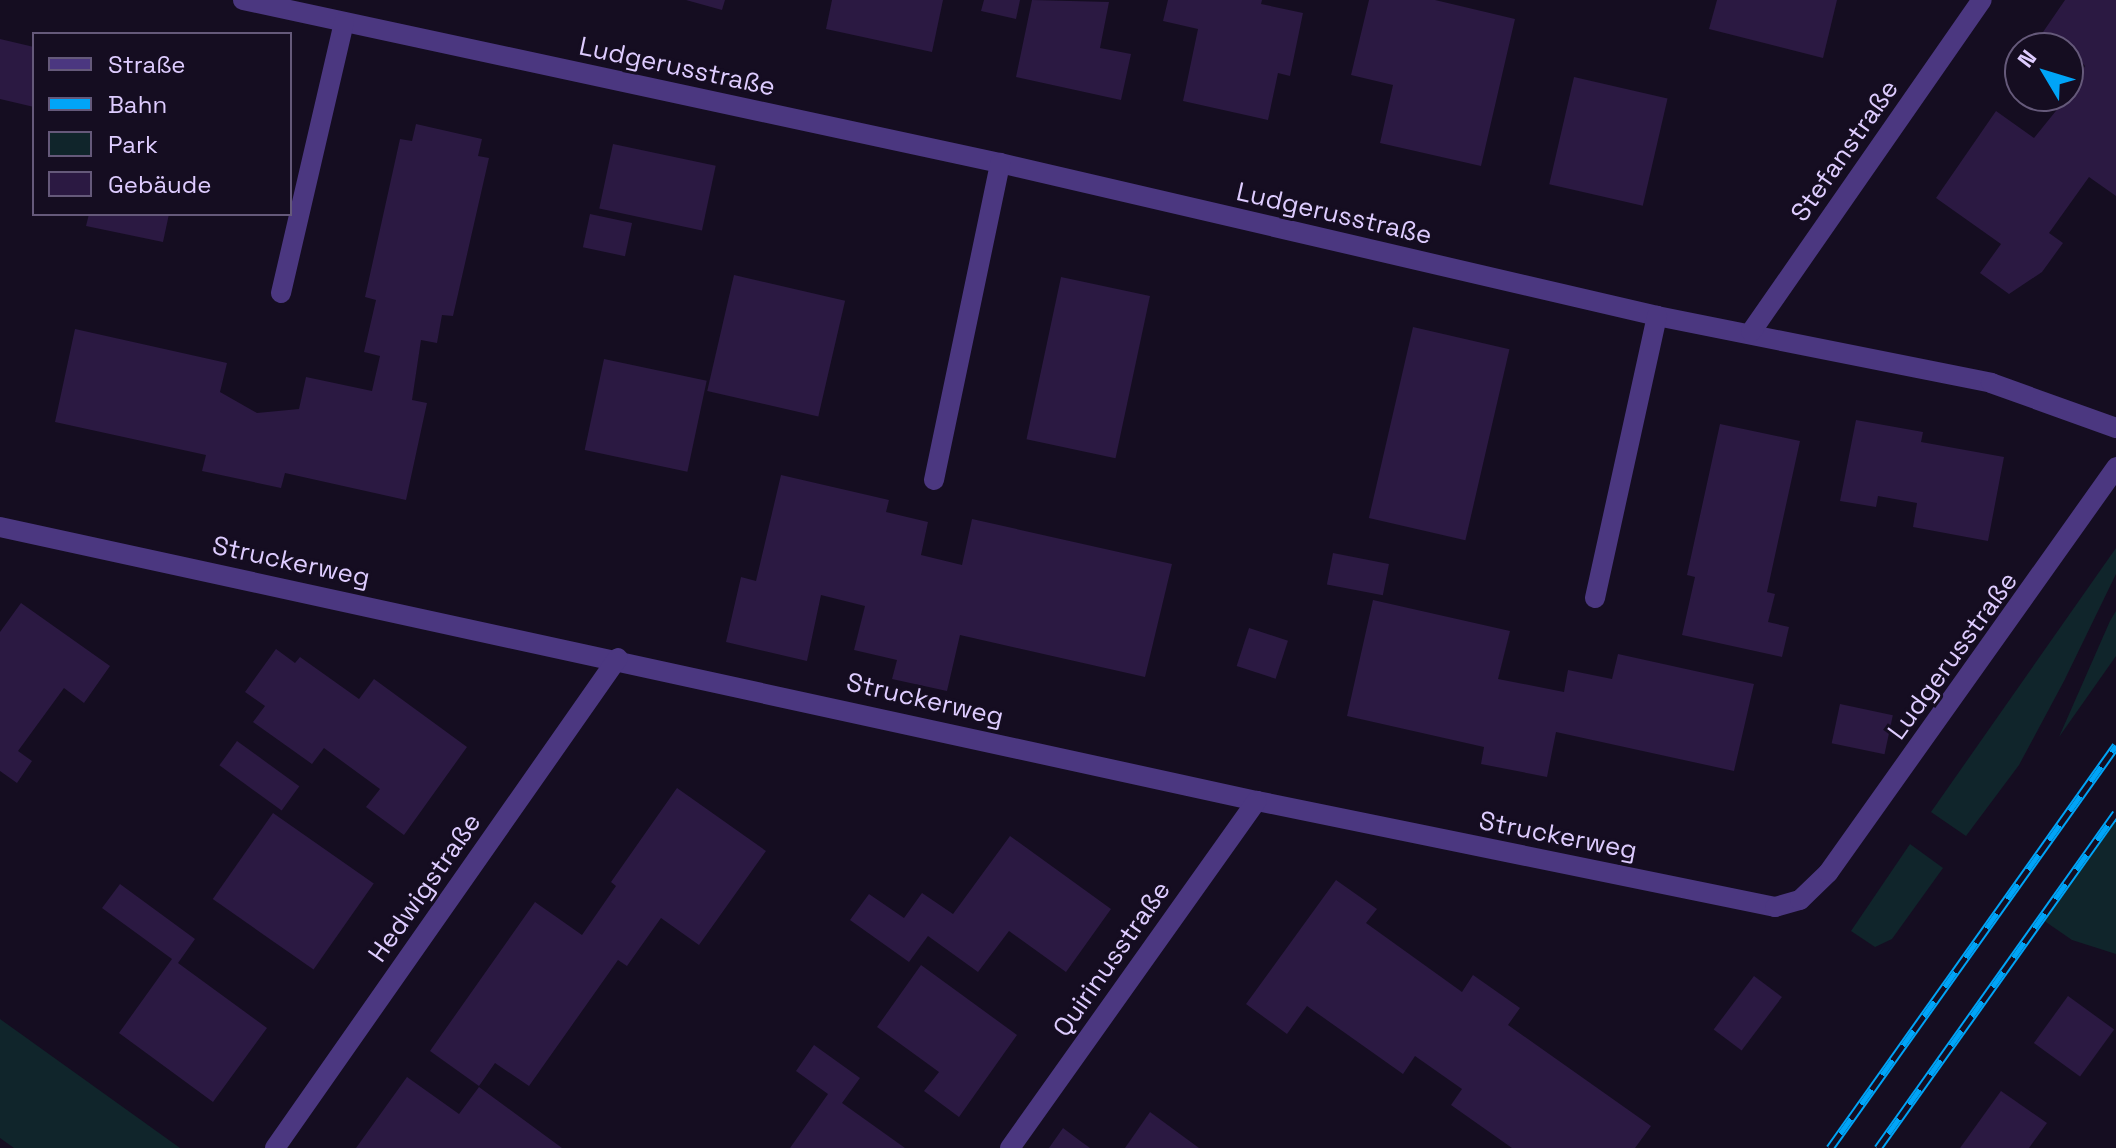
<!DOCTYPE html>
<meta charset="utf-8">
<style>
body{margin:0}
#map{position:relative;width:2116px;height:1148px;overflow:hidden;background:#150d21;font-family:"Space Grotesk",sans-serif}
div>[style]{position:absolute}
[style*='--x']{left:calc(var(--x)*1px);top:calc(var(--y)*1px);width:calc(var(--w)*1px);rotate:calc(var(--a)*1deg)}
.green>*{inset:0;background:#10252b}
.building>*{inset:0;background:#2b1942;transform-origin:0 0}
.minor>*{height:20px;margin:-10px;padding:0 10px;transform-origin:10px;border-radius:10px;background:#4b3780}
.rail>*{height:9px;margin-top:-4.5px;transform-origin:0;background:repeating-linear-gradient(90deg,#150d21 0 18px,#00a4f7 0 36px);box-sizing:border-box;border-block:2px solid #00a4f7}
span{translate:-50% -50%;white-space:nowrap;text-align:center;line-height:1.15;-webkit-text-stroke:6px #150d21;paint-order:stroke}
.street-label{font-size:26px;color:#deccff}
.legend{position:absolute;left:32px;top:32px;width:260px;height:184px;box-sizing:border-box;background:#150d21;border:2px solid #65597a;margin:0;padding:10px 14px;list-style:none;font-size:24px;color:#deccff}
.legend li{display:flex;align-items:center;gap:16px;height:40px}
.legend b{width:40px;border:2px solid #65597a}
.north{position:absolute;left:2004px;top:32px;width:80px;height:80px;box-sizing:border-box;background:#150d21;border:2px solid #65597a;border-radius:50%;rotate:308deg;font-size:22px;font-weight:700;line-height:32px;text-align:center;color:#deccff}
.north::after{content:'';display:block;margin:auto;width:28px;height:36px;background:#00a4f7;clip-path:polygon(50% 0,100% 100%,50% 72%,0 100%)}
</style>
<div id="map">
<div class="green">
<i style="clip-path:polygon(2116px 548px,2116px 574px,2064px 681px,2019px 765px,1966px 836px,1931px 812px)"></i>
<i style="clip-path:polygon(2116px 611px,2116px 656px,2059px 737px,2110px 621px)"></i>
<i style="clip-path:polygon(2116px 817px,2116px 954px,2072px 940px,2043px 920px)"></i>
<i style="clip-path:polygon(1910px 844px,1943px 868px,1892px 939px,1875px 947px,1851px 931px)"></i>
<i style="clip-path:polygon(0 1019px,180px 1148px,14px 1148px,0 1138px)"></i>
</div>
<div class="building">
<i style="clip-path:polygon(686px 0,725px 0,722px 10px)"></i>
<i style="clip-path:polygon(832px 0,943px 0,932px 52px,826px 29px)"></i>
<i style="clip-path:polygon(984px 0,1020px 0,1016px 19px,981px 11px)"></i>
<i style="clip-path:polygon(1032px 0,1109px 2px,1100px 48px,1131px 54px,1121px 100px,1016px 77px)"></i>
<i style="clip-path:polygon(1168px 0,1262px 0,1261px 4px,1303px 13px,1290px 76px,1278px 73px,1268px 120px,1183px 101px,1198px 29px,1163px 21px)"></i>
<i style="clip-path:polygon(1369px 0,1435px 0,1515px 19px,1481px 166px,1380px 143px,1393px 85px,1351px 75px)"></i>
<i style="clip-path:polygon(1717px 0,1837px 0,1823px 58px,1709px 29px)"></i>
<i style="clip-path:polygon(2065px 0,2116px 0,2116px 196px,2089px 177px,2049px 233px,2063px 243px,2042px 272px,2009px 294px,1980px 273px,2001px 244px,1936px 198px,1996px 111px,2034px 138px,2068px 96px,2085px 66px,2068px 48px,2041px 35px)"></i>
<i style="clip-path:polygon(0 39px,34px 47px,34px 107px,0 99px)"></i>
<i style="left:1574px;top:77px;width:96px;height:110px;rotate:13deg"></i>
<i style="clip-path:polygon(416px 124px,482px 139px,478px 156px,489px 158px,453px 316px,442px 315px,437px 343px,421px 340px,412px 400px,427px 403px,406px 500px,285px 473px,281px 488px,202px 471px,206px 455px,55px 422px,75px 329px,227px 363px,220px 392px,257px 413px,299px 409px,306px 377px,372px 391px,380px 356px,364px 352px,376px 300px,365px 297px,400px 139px,412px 141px)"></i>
<i style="left:613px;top:144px;width:105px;height:66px;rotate:12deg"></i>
<i style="clip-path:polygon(89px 214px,169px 214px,163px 242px,86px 226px)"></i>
<i style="left:590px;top:214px;width:43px;height:34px;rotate:12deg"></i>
<i style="left:734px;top:275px;width:114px;height:119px;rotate:13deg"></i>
<i style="left:1061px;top:277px;width:91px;height:166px;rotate:12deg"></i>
<i style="left:1413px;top:327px;width:99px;height:196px;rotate:13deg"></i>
<i style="left:604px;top:359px;width:105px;height:93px;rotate:12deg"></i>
<i style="clip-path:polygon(1856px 420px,1923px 432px,1921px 442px,2004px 457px,1988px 541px,1913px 527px,1917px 503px,1878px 496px,1876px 507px,1840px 501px)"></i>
<i style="clip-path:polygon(1720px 424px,1800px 441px,1767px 592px,1775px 594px,1768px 622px,1789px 627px,1782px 657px,1682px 635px,1695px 577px,1687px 575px)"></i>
<i style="clip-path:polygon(781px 475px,889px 500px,886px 512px,928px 522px,921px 555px,962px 565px,972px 519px,1172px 564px,1145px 677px,960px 635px,947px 691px,892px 679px,897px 660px,854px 650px,865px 606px,821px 595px,807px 661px,726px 642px,741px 577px,756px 581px)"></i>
<i style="left:1333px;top:553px;width:57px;height:32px;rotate:11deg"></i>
<i style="clip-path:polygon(1373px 600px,1510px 631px,1498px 679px,1564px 692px,1568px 670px,1612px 679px,1618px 654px,1754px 684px,1734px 771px,1556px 732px,1547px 777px,1481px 764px,1484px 747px,1347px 716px)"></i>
<i style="clip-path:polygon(21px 603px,110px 666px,84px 703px,64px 688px,18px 751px,32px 761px,17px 783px,0 771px,0 632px)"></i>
<i style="left:1249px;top:628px;width:41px;height:40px;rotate:18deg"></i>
<i style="clip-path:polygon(276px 649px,295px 663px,300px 657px,359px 699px,374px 679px,467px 747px,404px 835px,366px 807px,380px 789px,324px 748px,312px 764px,253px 722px,265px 706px,245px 692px)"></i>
<i style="left:1840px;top:704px;width:54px;height:40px;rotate:12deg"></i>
<i style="left:237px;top:741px;width:77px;height:30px;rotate:36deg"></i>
<i style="clip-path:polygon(677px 788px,766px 851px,699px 945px,661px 918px,627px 966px,618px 960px,529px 1086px,495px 1063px,479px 1086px,430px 1051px,535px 902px,582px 935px,616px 886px,611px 882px)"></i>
<i style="left:273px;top:813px;width:123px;height:105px;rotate:35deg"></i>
<i style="clip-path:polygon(1010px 836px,1111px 909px,1066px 972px,1009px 931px,978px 972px,928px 936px,909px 962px,850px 920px,869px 894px,904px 918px,922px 893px,953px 914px)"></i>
<i style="clip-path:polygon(1336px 880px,1377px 909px,1366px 923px,1462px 992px,1473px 975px,1520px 1008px,1508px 1025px,1651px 1126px,1635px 1148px,1512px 1148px,1451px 1105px,1462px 1089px,1415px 1056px,1403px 1074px,1307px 1006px,1287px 1034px,1246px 1004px)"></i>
<i style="clip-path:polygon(120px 884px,195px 939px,178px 963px,267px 1028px,213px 1102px,119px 1033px,172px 959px,102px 908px)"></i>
<i style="clip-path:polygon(921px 965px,1017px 1035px,959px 1117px,924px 1091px,939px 1072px,877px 1027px)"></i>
<i style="left:1754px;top:976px;width:35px;height:67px;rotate:37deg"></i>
<i style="left:2068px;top:996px;width:57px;height:58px;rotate:36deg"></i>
<i style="clip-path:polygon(814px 1045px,860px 1078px,842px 1103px,905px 1148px,790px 1148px,828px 1094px,796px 1071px)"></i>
<i style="clip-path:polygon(407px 1077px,459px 1114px,479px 1087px,562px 1148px,356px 1148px)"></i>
<i style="clip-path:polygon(2001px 1091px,2047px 1123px,2029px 1148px,1960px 1148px)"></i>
<i style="clip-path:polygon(1150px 1112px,1199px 1148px,1125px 1148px)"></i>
<i style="clip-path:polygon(1063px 1128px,1083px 1143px,1090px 1148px,1049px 1148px)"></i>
</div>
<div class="minor">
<i style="--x:243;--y:0;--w:774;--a:12.15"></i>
<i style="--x:1000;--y:163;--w:675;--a:13.11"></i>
<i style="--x:1657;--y:316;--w:341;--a:11.3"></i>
<i style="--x:1991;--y:383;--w:133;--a:19.8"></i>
<i style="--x:281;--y:293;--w:278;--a:-76.9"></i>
<i style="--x:1751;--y:332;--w:404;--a:-55.2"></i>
<i style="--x:934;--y:480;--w:324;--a:-78.2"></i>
<i style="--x:0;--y:527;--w:1287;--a:12.3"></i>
<i style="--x:1257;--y:801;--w:529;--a:11.56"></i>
<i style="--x:1775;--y:907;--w:26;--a:-16"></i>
<i style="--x:1800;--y:900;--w:39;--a:-44"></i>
<i style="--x:1828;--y:873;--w:498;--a:-54.6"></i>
<i style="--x:1595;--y:598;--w:289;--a:-77.6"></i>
<i style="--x:275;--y:1148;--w:598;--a:-55.01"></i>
<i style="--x:1010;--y:1148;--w:426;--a:-54.6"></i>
</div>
<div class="rail">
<i style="--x:1830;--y:1148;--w:494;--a:-54.6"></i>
<i style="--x:1878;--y:1148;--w:411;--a:-54.6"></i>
</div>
<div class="street-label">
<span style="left:677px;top:67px;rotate:12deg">Ludgerusstraße</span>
<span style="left:1845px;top:151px;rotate:-55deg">Stefanstraße</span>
<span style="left:1334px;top:214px;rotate:13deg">Ludgerusstraße</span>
<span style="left:291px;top:562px;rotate:12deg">Struckerweg</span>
<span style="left:1953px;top:656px;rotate:-54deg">Ludgerusstraße</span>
<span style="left:925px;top:700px;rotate:13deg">Struckerweg</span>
<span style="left:1558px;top:836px;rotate:11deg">Struckerweg</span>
<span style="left:425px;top:888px;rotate:-55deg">Hedwigstraße</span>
<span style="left:1112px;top:959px;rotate:-55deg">Quirinusstraße</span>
</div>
<ul class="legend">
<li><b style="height:10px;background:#4b3780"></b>Straße</li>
<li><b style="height:10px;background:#00a4f7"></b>Bahn</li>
<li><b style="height:22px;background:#10252b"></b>Park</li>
<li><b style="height:22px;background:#2b1942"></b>Gebäude</li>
</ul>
<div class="north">N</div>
</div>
